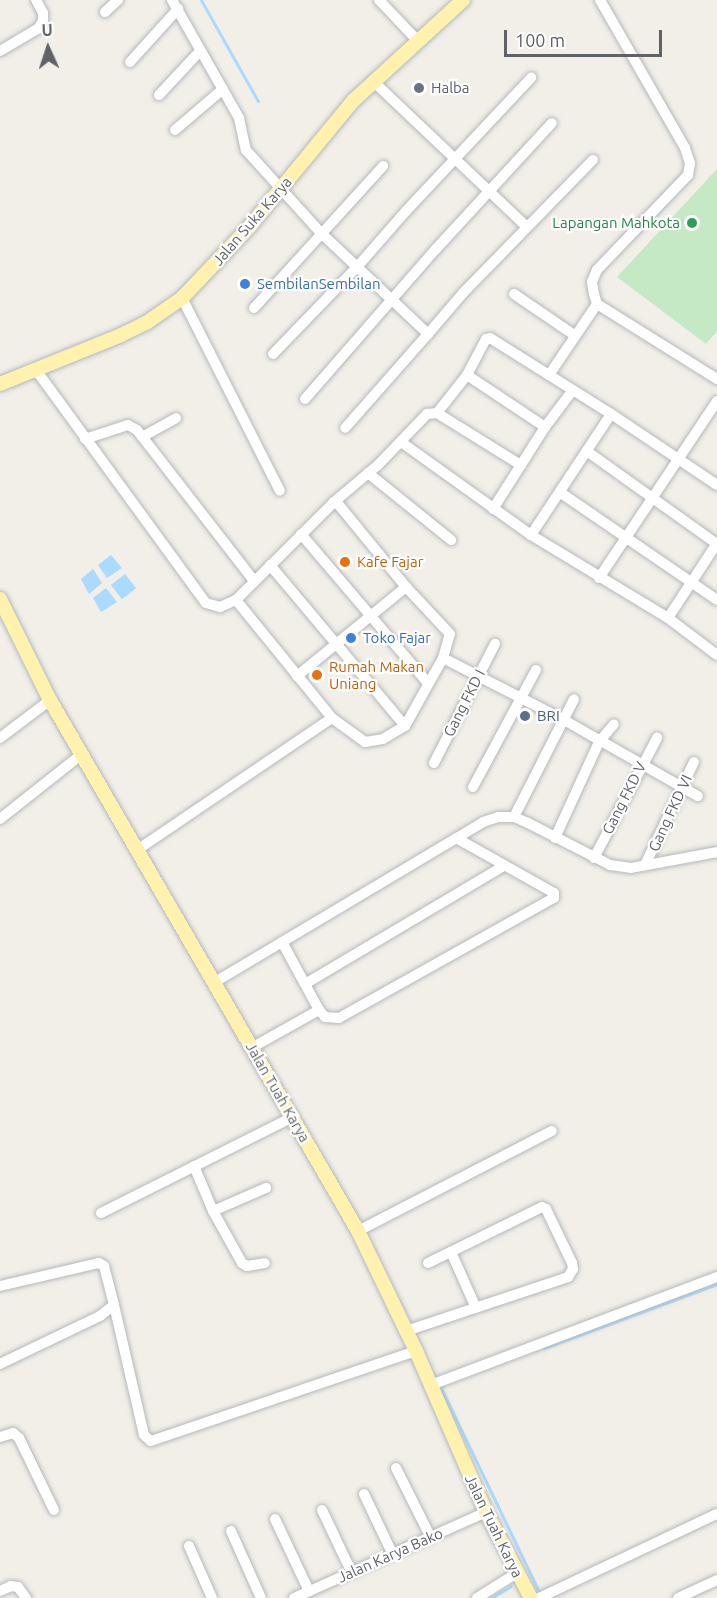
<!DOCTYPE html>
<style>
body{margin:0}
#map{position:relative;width:717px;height:1598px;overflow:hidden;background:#f1efe8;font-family:Ubuntu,sans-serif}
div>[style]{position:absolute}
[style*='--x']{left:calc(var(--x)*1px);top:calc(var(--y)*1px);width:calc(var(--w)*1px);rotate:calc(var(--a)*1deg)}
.green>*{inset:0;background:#c5e8c5}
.water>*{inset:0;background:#aadaff;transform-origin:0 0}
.stream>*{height:3px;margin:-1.5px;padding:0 1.5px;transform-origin:1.5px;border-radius:1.5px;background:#aadaff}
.roads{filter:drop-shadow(0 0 2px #b5b8bc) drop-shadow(0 0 2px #b5b8bc)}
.minor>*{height:10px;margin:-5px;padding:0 5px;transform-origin:5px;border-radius:5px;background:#fff}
.major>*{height:14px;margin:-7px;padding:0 7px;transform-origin:7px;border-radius:7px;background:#fff2af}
.dots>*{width:16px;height:16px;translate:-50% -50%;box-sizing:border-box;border:3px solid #fff;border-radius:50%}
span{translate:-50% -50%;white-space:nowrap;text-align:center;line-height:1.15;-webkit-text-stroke:4.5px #fff;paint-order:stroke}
.worship-label{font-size:15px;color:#5b616d}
.left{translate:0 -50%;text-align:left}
.street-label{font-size:15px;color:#5f6368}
.leisure-label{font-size:15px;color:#27864d}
.right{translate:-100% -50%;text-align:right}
.shop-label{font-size:15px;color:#366cbe}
.food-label{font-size:15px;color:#c56008}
.service-label{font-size:15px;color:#4e5e75}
.north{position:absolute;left:18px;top:18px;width:60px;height:60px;-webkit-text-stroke:4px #fff;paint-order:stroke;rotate:357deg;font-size:16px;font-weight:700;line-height:24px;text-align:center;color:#5f6368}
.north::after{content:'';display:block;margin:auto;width:21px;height:27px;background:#5f6368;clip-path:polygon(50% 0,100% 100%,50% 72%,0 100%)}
.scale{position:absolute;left:504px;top:30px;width:158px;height:27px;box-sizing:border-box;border:3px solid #5f6368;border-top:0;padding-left:8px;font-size:18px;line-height:21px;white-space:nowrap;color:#5f6368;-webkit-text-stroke:4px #fff;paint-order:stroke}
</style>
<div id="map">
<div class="green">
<i style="clip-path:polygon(717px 169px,717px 331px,706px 344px,617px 277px)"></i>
</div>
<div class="water">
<i style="clip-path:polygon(111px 555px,122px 568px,107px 578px,98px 565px)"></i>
<i style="clip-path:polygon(93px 569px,102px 583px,89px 594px,81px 579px)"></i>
<i style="left:125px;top:574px;width:18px;height:18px;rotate:52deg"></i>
<i style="clip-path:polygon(106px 588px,117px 602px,101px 612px,93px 598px)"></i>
</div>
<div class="stream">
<i style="--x:201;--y:0;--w:116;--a:60.6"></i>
<i style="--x:544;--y:1348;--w:184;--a:-20.3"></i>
<i style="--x:442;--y:1386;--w:2;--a:180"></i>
<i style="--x:440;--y:1386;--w:226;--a:64.3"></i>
<i style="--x:491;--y:1598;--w:23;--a:-31"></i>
</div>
<div class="roads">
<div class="minor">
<i style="--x:172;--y:0;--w:136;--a:60.4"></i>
<i style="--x:239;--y:118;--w:33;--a:78"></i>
<i style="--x:246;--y:150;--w:112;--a:47.9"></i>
<i style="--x:321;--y:233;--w:147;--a:43.3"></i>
<i style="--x:428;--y:334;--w:125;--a:131.4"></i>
<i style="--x:379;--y:0;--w:55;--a:46.5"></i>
<i style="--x:600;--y:0;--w:171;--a:60.1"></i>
<i style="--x:685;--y:148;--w:16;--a:72"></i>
<i style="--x:690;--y:163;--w:12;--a:99"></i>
<i style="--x:688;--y:175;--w:132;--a:133.8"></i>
<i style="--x:597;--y:270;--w:13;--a:113"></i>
<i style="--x:592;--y:282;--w:12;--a:81"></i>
<i style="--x:594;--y:294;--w:10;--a:73"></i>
<i style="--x:597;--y:304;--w:142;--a:32"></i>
<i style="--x:105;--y:12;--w:18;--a:-43"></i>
<i style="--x:0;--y:51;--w:45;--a:-30.5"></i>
<i style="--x:39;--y:28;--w:9;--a:-63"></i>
<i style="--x:43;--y:20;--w:7;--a:-90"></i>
<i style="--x:43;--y:13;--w:15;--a:-118"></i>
<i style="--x:130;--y:62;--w:72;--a:-47.8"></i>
<i style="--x:373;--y:81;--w:211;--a:43.5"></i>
<i style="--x:159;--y:95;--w:60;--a:-47"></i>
<i style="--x:175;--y:130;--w:63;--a:-40.5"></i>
<i style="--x:514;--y:294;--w:73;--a:34.3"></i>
<i style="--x:182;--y:298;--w:216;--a:63.1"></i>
<i style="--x:254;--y:308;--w:192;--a:-47.7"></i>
<i style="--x:428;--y:334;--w:54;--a:-49.5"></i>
<i style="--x:463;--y:293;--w:186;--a:-45.7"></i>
<i style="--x:273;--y:354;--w:122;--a:-46"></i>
<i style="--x:358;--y:266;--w:73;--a:-48.9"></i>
<i style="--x:406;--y:211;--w:183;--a:-46.8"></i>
<i style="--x:36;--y:370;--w:288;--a:53.9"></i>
<i style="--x:206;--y:603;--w:15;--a:16"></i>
<i style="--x:220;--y:607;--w:17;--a:-24"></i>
<i style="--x:236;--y:600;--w:152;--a:50.9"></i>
<i style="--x:332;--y:718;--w:41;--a:36"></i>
<i style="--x:365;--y:742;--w:18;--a:-9"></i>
<i style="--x:383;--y:739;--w:26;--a:-31"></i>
<i style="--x:405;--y:726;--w:78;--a:-60.8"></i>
<i style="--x:443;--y:658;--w:25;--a:-74"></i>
<i style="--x:450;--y:634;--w:64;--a:-133.1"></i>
<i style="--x:406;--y:587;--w:106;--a:-129.3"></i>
<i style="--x:339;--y:505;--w:6;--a:-149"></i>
<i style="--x:467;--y:375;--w:94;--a:33.7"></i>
<i style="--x:549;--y:375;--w:86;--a:-55.9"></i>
<i style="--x:305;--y:399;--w:199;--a:-48.9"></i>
<i style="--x:436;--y:249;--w:171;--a:-47.4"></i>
<i style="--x:437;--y:413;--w:48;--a:-51.7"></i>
<i style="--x:467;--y:375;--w:41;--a:-62.2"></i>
<i style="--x:486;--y:339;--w:4;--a:-14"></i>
<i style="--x:490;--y:338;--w:143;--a:32.1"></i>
<i style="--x:611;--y:414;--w:128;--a:33.8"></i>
<i style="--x:142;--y:437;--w:39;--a:-29"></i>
<i style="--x:85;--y:439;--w:45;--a:-18"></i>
<i style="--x:128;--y:425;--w:10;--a:29"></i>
<i style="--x:137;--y:430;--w:191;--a:52.2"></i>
<i style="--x:401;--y:442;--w:160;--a:35.6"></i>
<i style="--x:531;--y:535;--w:160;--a:31.2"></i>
<i style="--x:668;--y:618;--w:61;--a:37.1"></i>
<i style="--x:588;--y:452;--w:158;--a:35.5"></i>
<i style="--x:368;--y:473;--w:107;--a:38.9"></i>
<i style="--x:561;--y:493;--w:189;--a:34.4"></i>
<i style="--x:493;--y:509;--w:97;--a:-57.6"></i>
<i style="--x:545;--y:427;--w:46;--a:-52.9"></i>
<i style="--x:301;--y:534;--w:196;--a:49.6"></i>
<i style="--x:531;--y:535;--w:145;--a:-56.5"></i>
<i style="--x:270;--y:565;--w:210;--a:50"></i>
<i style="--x:599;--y:578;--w:213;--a:-56.3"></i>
<i style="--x:236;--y:600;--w:139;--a:-45"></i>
<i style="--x:334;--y:502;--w:57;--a:-40.1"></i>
<i style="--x:378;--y:465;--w:71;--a:-46.1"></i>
<i style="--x:427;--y:414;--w:10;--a:-6"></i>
<i style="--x:437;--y:413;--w:99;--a:31.8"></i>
<i style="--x:668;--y:618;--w:90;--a:-56.8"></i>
<i style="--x:443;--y:658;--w:136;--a:27.1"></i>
<i style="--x:564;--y:720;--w:154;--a:29.6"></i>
<i style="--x:297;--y:676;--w:141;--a:-39.2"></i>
<i style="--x:0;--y:738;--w:63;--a:-37.2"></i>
<i style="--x:434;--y:763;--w:134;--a:-62.9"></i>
<i style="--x:473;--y:787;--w:133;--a:-61.7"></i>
<i style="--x:514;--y:817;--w:132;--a:-63"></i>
<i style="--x:0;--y:819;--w:105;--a:-38.4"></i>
<i style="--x:555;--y:838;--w:106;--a:-65.4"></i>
<i style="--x:599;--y:742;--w:23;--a:-50"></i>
<i style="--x:137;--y:850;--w:235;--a:-34.1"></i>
<i style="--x:594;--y:858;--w:136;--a:-62.3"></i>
<i style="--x:645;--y:865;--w:114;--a:-64.6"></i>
<i style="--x:282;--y:942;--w:77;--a:61.4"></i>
<i style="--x:319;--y:1010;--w:9;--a:49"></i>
<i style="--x:325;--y:1017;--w:14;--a:4"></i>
<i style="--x:339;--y:1018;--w:246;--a:-29.2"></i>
<i style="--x:554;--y:898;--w:5;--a:-90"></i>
<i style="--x:554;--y:893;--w:112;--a:-150.7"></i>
<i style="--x:215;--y:982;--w:312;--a:-30.8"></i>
<i style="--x:483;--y:822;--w:16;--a:-18"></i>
<i style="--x:498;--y:817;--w:16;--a:0"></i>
<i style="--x:514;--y:817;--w:15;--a:23"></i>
<i style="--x:528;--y:823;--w:92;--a:27.1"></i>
<i style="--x:610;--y:865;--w:21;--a:8"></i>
<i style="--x:631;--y:868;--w:87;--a:-10.5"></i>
<i style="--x:305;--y:984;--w:231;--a:-30.7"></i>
<i style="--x:253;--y:1047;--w:76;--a:-29.3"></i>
<i style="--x:194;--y:1166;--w:49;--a:67.1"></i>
<i style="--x:213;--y:1211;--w:58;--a:-23.5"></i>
<i style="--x:213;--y:1211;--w:60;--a:60.9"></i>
<i style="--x:242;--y:1263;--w:6;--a:31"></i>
<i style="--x:247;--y:1266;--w:18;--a:-9"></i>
<i style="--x:101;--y:1213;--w:215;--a:-26.6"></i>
<i style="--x:358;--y:1231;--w:218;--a:-27.3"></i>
<i style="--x:451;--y:1252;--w:61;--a:65.9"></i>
<i style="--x:0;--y:1286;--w:102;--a:-13.1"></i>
<i style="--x:99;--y:1263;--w:6;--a:31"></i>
<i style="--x:104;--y:1266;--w:40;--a:75.6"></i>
<i style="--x:114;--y:1305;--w:18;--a:142"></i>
<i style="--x:100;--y:1316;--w:111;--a:154.4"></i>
<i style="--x:114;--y:1305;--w:133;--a:77"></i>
<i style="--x:144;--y:1435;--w:9;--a:41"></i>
<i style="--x:151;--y:1441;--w:280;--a:-18.8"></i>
<i style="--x:406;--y:1331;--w:171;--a:-18.4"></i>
<i style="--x:568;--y:1277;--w:9;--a:-58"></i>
<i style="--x:573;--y:1269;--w:6;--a:-99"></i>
<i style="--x:572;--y:1263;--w:60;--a:-115.7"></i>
<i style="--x:546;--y:1209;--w:4;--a:-153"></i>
<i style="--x:542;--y:1207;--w:127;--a:153.8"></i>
<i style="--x:431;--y:1385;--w:306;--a:-20.7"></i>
<i style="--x:0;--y:1437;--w:14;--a:-17"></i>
<i style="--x:13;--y:1433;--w:8;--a:40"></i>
<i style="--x:19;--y:1438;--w:80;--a:64.1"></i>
<i style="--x:396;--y:1468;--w:76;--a:63.4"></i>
<i style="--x:364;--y:1494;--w:65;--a:64.6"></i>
<i style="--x:322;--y:1510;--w:68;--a:64.6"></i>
<i style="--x:275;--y:1519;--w:80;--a:64.7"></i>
<i style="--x:231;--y:1531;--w:73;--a:65.9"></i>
<i style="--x:189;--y:1546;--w:57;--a:66.1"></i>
<i style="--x:0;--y:1591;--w:12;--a:-24"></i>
<i style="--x:11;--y:1586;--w:7;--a:8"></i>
<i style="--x:18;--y:1587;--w:14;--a:54"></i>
<i style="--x:294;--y:1598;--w:210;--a:-24.1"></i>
<i style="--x:477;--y:1598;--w:47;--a:-32"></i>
<i style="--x:539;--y:1598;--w:197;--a:-25.3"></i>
<i style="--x:678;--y:1598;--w:43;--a:-24.8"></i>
</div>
<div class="major">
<i style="--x:0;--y:384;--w:131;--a:-22"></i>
<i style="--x:121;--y:335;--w:28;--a:-26"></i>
<i style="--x:146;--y:323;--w:44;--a:-34.8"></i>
<i style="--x:182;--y:298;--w:99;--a:-46.6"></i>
<i style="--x:250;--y:226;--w:163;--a:-50.5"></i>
<i style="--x:354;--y:100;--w:148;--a:-42.5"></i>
<i style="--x:0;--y:599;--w:113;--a:63.7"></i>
<i style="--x:50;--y:700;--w:614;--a:59.88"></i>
<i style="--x:358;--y:1231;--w:133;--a:64.2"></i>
<i style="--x:416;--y:1351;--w:176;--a:66.5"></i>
<i style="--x:486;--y:1512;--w:97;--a:62.4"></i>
</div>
</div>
<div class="dots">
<i style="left:419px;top:88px;background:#6b7280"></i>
<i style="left:692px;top:223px;background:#2e9e5b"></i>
<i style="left:245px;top:284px;background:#3f7fe0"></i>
<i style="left:345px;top:562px;background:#e8710a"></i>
<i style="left:351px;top:638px;background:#3f7fe0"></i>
<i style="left:317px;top:675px;background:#e8710a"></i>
<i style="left:525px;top:716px;background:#5c6f8a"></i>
</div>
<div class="worship-label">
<span class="left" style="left:431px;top:88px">Halba</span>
</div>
<div class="street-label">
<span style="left:252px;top:221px;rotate:-49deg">Jalan Suka Karya</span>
<span style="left:464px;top:703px;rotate:-63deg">Gang FKD I</span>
<span style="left:624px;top:798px;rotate:-63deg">Gang FKD V</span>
<span style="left:670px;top:813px;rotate:-65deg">Gang FKD VI</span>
<span style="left:278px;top:1092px;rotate:60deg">Jalan Tuah Karya</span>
<span style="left:494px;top:1526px;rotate:64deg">Jalan Tuah Karya</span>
<span style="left:390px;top:1555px;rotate:-24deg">Jalan Karya Bako</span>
</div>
<div class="leisure-label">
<span class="right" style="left:680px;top:223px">Lapangan Mahkota</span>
</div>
<div class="shop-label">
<span class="left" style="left:257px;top:284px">SembilanSembilan</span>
<span class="left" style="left:363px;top:638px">Toko Fajar</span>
</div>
<div class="food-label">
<span class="left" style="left:357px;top:562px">Kafe Fajar</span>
<span class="left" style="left:329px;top:675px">Rumah Makan<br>Uniang</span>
</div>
<div class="service-label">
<span class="left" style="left:537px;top:716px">BRI</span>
</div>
<div class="north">U</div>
<div class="scale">100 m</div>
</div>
